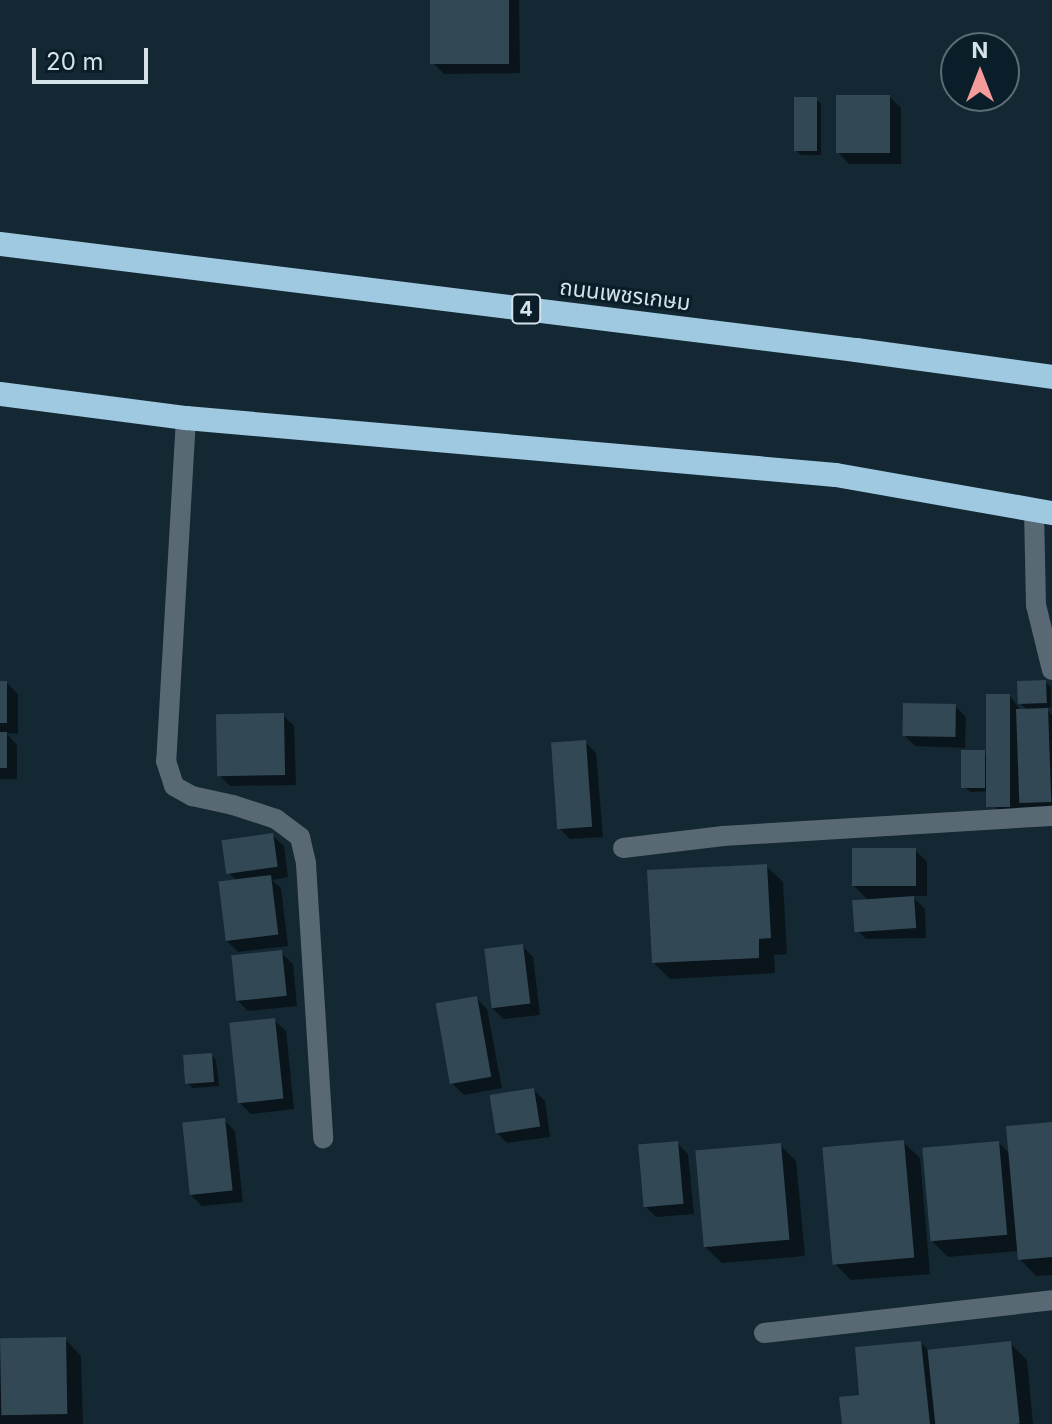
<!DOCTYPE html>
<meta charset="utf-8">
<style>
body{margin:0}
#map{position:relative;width:1052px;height:1424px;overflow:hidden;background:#132833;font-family:Inter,"Noto Sans Thai",sans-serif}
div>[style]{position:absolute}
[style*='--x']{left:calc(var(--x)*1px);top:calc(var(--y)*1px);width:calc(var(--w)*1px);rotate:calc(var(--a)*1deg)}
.shadow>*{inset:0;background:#0007}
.building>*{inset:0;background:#324854;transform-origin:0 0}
.lane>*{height:20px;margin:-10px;padding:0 10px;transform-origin:10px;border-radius:10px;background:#586973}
.street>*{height:20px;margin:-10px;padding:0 10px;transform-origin:10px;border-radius:10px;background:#586973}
.highway>*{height:24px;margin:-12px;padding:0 12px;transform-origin:12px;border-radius:12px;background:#9ec9e1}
span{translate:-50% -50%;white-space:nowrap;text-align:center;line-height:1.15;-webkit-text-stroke:6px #091e29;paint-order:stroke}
.shield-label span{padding:2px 6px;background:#091e29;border:2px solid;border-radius:6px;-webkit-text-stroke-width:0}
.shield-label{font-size:20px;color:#d6e2e9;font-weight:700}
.street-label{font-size:22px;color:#d6e2e9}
.north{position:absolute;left:940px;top:32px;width:80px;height:80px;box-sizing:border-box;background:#091e29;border:2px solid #5b6c76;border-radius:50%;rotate:0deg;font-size:22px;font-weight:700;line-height:32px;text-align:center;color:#d6e2e9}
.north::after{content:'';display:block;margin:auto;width:28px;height:36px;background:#f59b99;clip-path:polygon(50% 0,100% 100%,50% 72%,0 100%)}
.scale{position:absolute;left:32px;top:48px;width:116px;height:36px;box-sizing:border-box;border:4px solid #d6e2e9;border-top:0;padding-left:10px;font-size:24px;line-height:28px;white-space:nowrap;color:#d6e2e9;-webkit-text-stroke:6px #091e29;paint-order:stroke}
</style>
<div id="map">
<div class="shadow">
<i style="clip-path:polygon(432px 0,519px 0,520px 73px,444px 74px,433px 63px)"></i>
<i style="clip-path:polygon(890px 97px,901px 108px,901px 164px,849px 164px,838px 152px)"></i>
<i style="clip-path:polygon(816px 99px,821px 104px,821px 155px,801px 155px,796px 150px)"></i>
<i style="clip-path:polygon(1046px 682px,1051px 687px,1051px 707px,1045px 708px,1052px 715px,1052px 813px,1034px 814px,1026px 806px,1026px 816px,1005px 817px,994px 806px,993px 791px,970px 792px,965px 787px,984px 752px,991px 759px,1010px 696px,1021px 711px,1028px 711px,1021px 704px)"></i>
<i style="clip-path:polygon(0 683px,7px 683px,18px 694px,18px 734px,6px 733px,17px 745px,17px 779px,0 779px)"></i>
<i style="clip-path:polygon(955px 706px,966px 717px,965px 748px,915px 746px,904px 735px)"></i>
<i style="clip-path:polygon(283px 715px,294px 726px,296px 785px,230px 786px,219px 775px)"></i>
<i style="clip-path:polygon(585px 742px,596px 753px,603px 837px,570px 839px,559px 828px)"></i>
<i style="clip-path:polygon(272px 835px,284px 846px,288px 877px,272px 880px,281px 888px,288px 946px,238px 952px,227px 941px,237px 881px,229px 873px)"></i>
<i style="clip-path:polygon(915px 850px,927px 862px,927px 896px,912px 896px,925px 909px,926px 938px,866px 939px,855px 928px,868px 900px,854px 886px)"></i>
<i style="clip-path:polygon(766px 866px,783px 882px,787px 954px,774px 955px,775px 973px,670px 979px,654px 963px)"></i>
<i style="clip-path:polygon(522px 946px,533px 957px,540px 1015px,504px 1019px,492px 1008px)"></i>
<i style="clip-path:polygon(281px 953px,293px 964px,297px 1006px,248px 1011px,237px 1000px)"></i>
<i style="clip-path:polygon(476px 998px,487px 1009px,502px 1088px,464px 1095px,453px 1084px)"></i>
<i style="clip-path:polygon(274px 1020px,286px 1031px,294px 1109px,251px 1114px,240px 1103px)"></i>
<i style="clip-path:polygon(211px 1055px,216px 1060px,219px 1086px,193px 1088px,187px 1083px)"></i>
<i style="clip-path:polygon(534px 1090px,545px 1101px,550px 1137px,507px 1143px,496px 1132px)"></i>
<i style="clip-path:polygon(224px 1120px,235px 1131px,243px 1202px,202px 1206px,191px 1195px)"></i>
<i style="clip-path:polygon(1052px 1124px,1052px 1275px,1036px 1276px,1020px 1259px,1019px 1251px,948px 1257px,932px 1241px,999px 1143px,1011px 1155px)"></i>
<i style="clip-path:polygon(903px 1142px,920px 1158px,930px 1274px,851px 1280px,834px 1263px)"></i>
<i style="clip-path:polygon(677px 1143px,688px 1154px,694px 1214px,656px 1217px,645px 1206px)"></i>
<i style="clip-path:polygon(780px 1145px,796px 1161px,805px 1256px,722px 1263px,705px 1247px)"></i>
<i style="clip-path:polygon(65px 1339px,81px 1356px,83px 1424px,0 1424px,0 1341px)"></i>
<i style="clip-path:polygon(921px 1343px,929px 1351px,1010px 1343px,1027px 1360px,1033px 1424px,844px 1424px,862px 1397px)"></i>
</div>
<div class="building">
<i style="left:430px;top:0;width:79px;height:64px"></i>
<i style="left:836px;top:95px;width:54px;height:58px"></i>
<i style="left:794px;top:97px;width:23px;height:54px"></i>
<i style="left:1046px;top:680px;width:23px;height:29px;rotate:88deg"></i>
<i style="left:0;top:681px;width:7px;height:42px"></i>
<i style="left:986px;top:694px;width:24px;height:113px"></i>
<i style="left:903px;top:703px;width:53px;height:33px;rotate:1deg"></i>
<i style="left:1048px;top:708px;width:94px;height:32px;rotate:88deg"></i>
<i style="left:284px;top:713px;width:62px;height:68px;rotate:89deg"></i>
<i style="left:0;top:732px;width:7px;height:36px"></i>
<i style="left:586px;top:740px;width:87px;height:35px;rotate:86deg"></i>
<i style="left:961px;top:750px;width:24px;height:38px"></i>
<i style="left:273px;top:833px;width:34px;height:52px;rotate:82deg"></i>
<i style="left:916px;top:848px;width:38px;height:64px;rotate:90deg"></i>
<i style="clip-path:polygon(767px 864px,771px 938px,759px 939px,759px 958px,652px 963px,647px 870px)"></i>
<i style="left:271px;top:875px;width:60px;height:53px;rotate:83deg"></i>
<i style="left:914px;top:896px;width:32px;height:62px;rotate:86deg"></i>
<i style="left:523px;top:944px;width:60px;height:39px;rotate:83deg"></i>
<i style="left:282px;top:950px;width:46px;height:51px;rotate:84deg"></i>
<i style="left:477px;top:996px;width:82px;height:42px;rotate:80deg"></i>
<i style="left:275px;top:1018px;width:81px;height:46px;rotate:84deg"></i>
<i style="left:212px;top:1053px;width:29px;height:29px;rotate:86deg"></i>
<i style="left:534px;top:1088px;width:39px;height:45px;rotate:81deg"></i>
<i style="left:225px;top:1118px;width:73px;height:43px;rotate:84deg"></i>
<i style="clip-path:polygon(1052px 1122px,1052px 1257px,1018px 1260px,1006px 1126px)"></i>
<i style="left:904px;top:1140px;width:118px;height:82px;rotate:85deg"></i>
<i style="left:678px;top:1141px;width:63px;height:40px;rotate:85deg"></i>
<i style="left:999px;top:1141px;width:94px;height:77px;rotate:85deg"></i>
<i style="left:781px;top:1143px;width:97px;height:86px;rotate:85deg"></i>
<i style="left:66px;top:1337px;width:77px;height:66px;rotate:89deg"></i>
<i style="clip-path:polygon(921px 1341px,930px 1424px,842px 1424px,839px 1397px,859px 1395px,855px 1347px)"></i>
<i style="left:1011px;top:1341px;width:83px;height:84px;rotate:84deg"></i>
</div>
<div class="lane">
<i style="--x:1034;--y:510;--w:95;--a:88.8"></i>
<i style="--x:1036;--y:605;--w:67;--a:76.2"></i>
<i style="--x:623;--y:848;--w:101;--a:-6.8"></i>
<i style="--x:723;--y:836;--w:330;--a:-3.5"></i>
</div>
<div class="street">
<i style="--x:186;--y:418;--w:344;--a:93.3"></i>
<i style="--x:166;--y:761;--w:26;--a:72"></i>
<i style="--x:174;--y:786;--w:21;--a:29"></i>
<i style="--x:192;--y:796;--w:42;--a:12.4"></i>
<i style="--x:233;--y:805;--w:45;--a:18"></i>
<i style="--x:276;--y:819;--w:30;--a:37"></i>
<i style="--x:300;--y:837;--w:28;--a:77"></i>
<i style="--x:306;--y:864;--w:275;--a:86.4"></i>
<i style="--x:764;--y:1333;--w:290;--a:-6.5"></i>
</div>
<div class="highway">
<i style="--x:0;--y:244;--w:863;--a:7.06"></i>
<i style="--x:856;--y:350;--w:198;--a:7.8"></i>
<i style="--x:0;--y:394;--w:188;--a:7.4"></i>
<i style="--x:186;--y:418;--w:652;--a:5.01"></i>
<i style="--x:836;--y:475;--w:219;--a:10"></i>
</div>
<div class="shield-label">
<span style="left:526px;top:309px">4</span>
</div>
<div class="street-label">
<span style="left:625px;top:295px;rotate:7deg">ถนนเพชรเกษม</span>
</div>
<div class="north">N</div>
<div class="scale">20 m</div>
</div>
